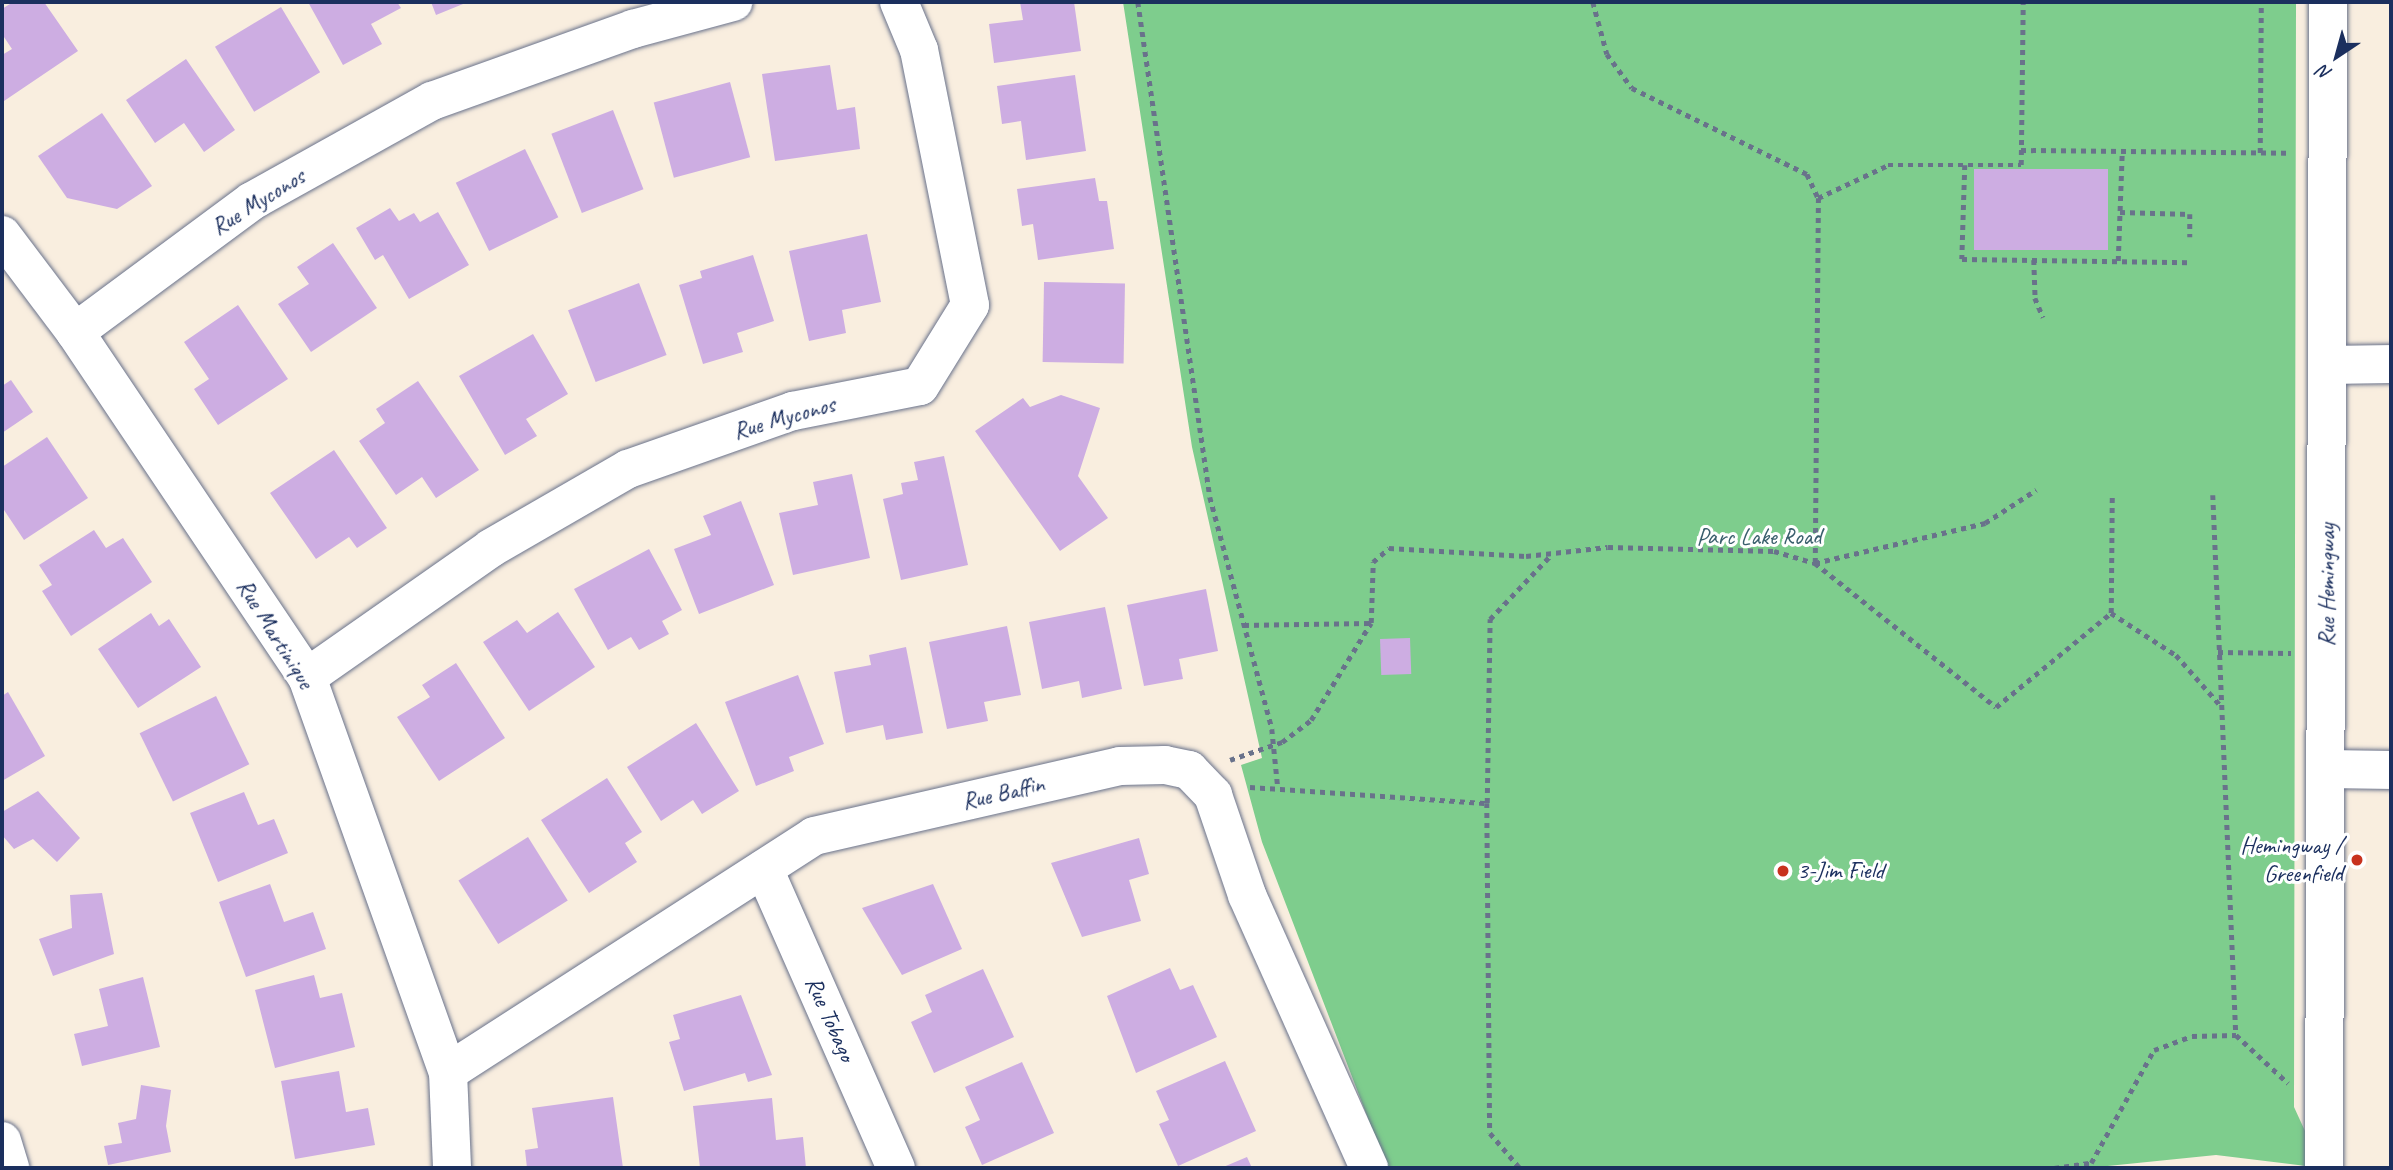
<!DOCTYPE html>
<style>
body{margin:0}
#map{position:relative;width:2393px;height:1170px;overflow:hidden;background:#f9eedf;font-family:Caveat,sans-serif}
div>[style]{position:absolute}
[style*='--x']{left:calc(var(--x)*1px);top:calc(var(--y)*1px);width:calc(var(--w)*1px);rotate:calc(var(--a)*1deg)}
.green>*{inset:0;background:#7ecd8d}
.building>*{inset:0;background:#cdade2;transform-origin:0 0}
.path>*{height:4.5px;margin-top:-2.25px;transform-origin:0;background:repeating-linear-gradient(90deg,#69728b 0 5px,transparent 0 10px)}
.roads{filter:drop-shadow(0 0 2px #69728b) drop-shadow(0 0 2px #69728b)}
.minor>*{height:38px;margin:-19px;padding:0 19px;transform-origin:19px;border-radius:19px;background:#fff}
.dots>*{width:19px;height:19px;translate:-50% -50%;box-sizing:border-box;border:4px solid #fff;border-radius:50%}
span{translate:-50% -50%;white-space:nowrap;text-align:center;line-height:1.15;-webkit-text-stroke:6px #fff;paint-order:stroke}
.street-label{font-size:24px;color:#1b2f5e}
.park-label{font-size:24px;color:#395e6c}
.poi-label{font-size:24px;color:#1b2f5e}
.right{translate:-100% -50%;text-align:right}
.left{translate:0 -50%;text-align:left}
.frame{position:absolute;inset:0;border:4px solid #1b2f5e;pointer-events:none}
.north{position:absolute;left:2302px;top:21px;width:70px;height:70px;-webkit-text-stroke:5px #fff;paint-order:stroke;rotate:216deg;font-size:19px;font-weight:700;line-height:28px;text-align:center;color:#1b2f5e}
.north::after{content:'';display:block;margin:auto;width:24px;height:32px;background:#1b2f5e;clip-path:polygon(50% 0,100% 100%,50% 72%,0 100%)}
</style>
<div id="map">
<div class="green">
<i style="clip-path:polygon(1123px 2px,2296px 2px,2294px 1107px,2322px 1168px,2216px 1155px,2088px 1168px,1387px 1168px,1262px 842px,1241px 765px,1262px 758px,1192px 447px)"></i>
</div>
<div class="building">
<i style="clip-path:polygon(13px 2px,44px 2px,78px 51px,4px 101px,2px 55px,12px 49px,2px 34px,2px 9px)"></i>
<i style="clip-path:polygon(308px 2px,397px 2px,401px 8px,371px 24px,382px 44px,343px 65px)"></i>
<i style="clip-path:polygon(431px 2px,468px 2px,436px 15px)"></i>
<i style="clip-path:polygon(1020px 2px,1074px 2px,1081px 51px,994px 63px,989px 24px,1023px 20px)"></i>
<i style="left:281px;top:7px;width:76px;height:77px;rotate:59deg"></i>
<i style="clip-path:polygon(186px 59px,235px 130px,204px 152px,184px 123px,155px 143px,126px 100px)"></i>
<i style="clip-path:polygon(830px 65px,837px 110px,855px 107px,860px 149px,775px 161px,762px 74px)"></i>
<i style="clip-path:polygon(1075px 75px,1086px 151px,1026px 160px,1021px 121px,1002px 124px,997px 86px)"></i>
<i style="left:730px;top:82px;width:78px;height:79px;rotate:75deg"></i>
<i style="left:613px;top:110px;width:85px;height:66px;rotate:69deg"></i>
<i style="clip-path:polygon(102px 113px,152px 186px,117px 209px,67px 198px,38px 156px)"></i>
<i style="left:525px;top:149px;width:76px;height:77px;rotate:64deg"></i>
<i style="left:1974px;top:169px;width:134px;height:81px"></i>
<i style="clip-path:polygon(1095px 178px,1099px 201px,1107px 201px,1114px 249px,1038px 260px,1033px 224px,1022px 226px,1017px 189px)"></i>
<i style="clip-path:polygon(390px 208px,399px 221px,414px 213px,420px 222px,438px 212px,469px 265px,409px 299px,383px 255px,375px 260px,356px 228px)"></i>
<i style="clip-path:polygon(867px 234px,881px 302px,842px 310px,846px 333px,809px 341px,789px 251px)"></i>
<i style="clip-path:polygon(333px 243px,377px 308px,311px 352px,278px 304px,309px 284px,297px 267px)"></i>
<i style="clip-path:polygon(753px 255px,774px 321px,737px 333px,743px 352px,703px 364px,679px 285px,702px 278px,700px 271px)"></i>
<i style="left:1044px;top:282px;width:81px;height:80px;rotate:1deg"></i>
<i style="left:639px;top:283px;width:77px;height:76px;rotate:69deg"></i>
<i style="clip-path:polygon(238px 305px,288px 379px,218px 425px,194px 389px,209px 379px,184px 342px)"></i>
<i style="clip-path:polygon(533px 334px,568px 394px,526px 419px,537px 436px,505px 455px,459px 376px)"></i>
<i style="clip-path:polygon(11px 380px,33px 412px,2px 433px,2px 386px)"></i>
<i style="clip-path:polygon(418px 381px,479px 470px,436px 498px,422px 477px,396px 495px,359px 441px,385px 423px,376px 409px)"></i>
<i style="clip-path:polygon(1061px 395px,1100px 408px,1078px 476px,1108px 518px,1060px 551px,975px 431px,1023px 398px,1030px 407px)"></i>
<i style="clip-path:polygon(47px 437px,88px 498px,24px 540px,2px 507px,2px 467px)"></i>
<i style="clip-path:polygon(334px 450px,387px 528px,357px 548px,349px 537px,316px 559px,270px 493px)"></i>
<i style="clip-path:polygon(944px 456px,968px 565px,901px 580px,883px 499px,903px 494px,901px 483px,918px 480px,914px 462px)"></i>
<i style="clip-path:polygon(852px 474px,870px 558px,793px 575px,779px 513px,818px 505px,813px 482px)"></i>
<i style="clip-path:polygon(741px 501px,774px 585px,699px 614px,674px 549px,711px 535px,703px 516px)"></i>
<i style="clip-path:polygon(94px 530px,106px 548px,123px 538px,152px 582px,71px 636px,42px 591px,52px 585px,39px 565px)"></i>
<i style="clip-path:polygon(649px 549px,682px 610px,662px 621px,669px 634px,639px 650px,631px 637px,608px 650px,574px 589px)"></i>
<i style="clip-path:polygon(1206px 589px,1218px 651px,1179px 659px,1183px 679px,1144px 686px,1127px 605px)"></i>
<i style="clip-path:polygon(1105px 607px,1122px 689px,1082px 698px,1079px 681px,1042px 689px,1029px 622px)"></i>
<i style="clip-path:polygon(558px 612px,595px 667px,529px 711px,483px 642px,517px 620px,527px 633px)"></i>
<i style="clip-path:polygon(151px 613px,159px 626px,169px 619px,201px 667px,138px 708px,98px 649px)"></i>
<i style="clip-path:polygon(1007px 626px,1021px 695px,984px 702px,988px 721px,947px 729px,929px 642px)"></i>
<i style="left:1410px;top:638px;width:36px;height:30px;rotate:88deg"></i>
<i style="clip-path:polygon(906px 647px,923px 733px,886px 740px,883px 725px,846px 733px,834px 672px,871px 665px,869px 655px)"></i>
<i style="clip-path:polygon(456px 663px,505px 738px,439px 781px,397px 717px,430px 697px,422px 685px)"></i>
<i style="clip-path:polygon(798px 675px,824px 744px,789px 757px,794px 771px,756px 786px,725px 702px)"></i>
<i style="clip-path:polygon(8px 692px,45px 756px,2px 781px,2px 696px)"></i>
<i style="left:216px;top:696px;width:76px;height:85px;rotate:64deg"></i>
<i style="clip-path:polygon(696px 723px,739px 791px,702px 814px,693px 800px,661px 821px,627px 767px)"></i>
<i style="clip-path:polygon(607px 778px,642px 832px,625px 843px,637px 862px,589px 893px,541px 820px)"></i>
<i style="clip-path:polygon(38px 791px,80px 838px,57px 862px,33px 839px,14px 849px,2px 835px,2px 812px)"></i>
<i style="clip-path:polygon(244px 792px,258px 825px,274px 819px,288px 853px,218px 882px,190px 813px)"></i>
<i style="left:528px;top:837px;width:75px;height:82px;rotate:58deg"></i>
<i style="clip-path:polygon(1139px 838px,1149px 874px,1129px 880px,1141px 921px,1082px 937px,1051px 863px)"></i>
<i style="clip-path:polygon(270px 884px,284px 922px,313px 912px,326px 949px,246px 977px,219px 902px)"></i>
<i style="clip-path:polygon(933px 884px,962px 949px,902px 975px,862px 908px)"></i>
<i style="clip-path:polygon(102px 893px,114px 954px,53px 976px,39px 939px,72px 928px,70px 895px)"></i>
<i style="clip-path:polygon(1170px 968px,1180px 990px,1193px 985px,1217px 1037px,1136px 1073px,1107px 996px)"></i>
<i style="clip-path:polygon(983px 969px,1014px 1037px,934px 1073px,911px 1022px,932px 1012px,925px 995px)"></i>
<i style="clip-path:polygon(314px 975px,320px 998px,342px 993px,355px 1047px,275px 1068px,255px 990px)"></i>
<i style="clip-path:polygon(143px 977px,160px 1047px,82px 1066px,74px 1034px,108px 1026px,99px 989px)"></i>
<i style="clip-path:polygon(741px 995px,772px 1075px,748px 1082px,745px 1073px,684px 1091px,669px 1042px,680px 1039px,673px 1015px)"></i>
<i style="clip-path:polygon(1225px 1061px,1256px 1131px,1178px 1166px,1159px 1124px,1169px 1120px,1156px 1091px)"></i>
<i style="clip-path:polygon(1022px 1062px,1054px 1133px,982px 1165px,965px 1127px,980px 1120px,965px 1087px)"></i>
<i style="clip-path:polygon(339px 1071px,346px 1112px,368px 1108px,375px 1145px,295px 1159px,281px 1081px)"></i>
<i style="clip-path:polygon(141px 1085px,171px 1090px,166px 1126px,171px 1152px,108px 1165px,104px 1146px,122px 1143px,118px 1123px,136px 1119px)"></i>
<i style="clip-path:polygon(613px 1097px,623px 1168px,527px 1168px,525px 1150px,538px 1148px,532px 1108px)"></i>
<i style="clip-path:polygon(772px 1098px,776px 1140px,803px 1137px,806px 1168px,700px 1168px,693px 1106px)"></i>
<i style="clip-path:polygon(1247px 1157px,1252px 1168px,1221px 1168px)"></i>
</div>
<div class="path">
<i style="--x:1138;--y:2;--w:500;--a:81.72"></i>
<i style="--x:1210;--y:497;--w:240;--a:75"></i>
<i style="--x:1272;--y:729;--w:59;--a:84.2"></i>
<i style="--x:1593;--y:2;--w:54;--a:74.9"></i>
<i style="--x:1607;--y:54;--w:42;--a:53.7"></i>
<i style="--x:1632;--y:88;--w:195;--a:26.2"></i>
<i style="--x:1807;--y:174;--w:26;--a:65"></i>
<i style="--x:2021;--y:150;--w:268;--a:0.6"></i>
<i style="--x:2260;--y:153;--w:151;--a:-89.6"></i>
<i style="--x:1965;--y:165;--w:94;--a:91.8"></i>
<i style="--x:1962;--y:259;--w:227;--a:0.8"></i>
<i style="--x:2120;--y:212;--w:70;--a:1.6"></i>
<i style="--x:2190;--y:214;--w:23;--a:90"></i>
<i style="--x:2034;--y:260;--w:38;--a:88"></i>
<i style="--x:2035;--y:298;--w:21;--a:67"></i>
<i style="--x:2118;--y:261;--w:110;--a:-87.9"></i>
<i style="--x:2213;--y:495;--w:540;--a:87.56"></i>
<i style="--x:2236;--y:1035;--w:71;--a:42.7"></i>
<i style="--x:1815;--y:563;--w:231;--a:38.5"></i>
<i style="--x:1996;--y:707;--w:149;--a:-39.3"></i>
<i style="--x:2111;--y:613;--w:120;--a:-89.5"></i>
<i style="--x:1815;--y:563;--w:175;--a:-13.2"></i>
<i style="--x:1985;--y:523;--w:61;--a:-32.9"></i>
<i style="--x:2111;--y:613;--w:77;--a:32.9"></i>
<i style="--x:2176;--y:655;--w:68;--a:48.6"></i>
<i style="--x:1244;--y:625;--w:126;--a:-0.9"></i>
<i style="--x:2218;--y:652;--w:73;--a:0.8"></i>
<i style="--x:1230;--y:760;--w:55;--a:-19.1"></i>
<i style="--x:1282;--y:742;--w:36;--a:-37"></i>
<i style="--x:1311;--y:720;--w:114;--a:-58.3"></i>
<i style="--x:1371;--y:623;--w:61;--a:-88.1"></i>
<i style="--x:1373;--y:562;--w:21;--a:-41"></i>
<i style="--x:1389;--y:548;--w:137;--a:3.3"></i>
<i style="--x:1526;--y:556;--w:82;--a:-6.3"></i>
<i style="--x:1608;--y:547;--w:166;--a:1.4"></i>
<i style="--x:1774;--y:551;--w:43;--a:16.3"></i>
<i style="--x:1815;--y:563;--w:365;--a:-89.5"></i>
<i style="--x:1818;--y:198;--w:77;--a:-25.2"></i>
<i style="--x:1888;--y:165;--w:133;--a:0"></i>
<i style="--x:2021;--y:165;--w:163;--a:-89.3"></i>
<i style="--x:1250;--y:787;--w:238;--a:3.9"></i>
<i style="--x:1487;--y:803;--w:330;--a:89.5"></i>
<i style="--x:1490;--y:1133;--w:46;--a:49.4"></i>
<i style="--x:1487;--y:803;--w:184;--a:-89.1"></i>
<i style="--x:1490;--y:619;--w:88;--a:-46.4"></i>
<i style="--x:2054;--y:1168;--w:37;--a:-8"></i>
<i style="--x:2091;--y:1163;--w:129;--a:-60.9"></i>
<i style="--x:2154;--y:1050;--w:40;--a:-20.2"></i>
<i style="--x:2192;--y:1036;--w:44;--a:-1.3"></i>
</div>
<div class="roads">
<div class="minor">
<i style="--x:2;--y:235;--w:121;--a:53"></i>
<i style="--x:75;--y:332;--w:416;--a:56.1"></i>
<i style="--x:307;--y:677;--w:419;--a:70.4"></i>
<i style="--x:448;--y:1072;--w:96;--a:87.6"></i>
<i style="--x:75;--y:332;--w:220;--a:-36.5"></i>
<i style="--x:252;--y:201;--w:206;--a:-29.1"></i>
<i style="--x:432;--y:101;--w:214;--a:-19.7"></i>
<i style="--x:633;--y:29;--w:104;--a:-15.1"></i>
<i style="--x:2329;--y:365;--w:62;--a:-0.9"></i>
<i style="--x:307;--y:677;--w:225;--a:-35"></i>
<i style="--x:491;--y:548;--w:158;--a:-30"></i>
<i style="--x:628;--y:469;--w:175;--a:-19.4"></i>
<i style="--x:793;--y:411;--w:129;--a:-11.1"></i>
<i style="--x:920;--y:386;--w:95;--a:-58.3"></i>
<i style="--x:970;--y:305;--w:260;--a:-101.3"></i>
<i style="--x:919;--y:50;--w:52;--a:-112.6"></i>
<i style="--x:2329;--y:769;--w:62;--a:0.9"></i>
<i style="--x:764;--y:869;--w:327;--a:66.2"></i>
<i style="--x:448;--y:1072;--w:435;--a:-32.8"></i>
<i style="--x:814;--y:836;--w:314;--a:-12.9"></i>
<i style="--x:1120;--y:766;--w:45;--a:-1.3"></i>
<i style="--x:1165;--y:765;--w:25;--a:12"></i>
<i style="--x:1189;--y:770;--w:35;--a:46"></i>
<i style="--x:1213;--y:795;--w:106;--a:71.2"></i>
<i style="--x:1247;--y:895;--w:299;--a:65.9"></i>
<i style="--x:2;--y:1141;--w:28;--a:73"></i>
<i style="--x:2324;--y:1168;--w:1166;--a:-89.8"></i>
</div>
</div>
<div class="dots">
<i style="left:2357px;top:860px;background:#c8321e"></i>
<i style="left:1783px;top:871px;background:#c8321e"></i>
</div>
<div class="street-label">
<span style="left:258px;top:202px;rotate:-32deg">Rue Myconos</span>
<span style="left:784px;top:418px;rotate:-16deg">Rue Myconos</span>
<span style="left:2327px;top:585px;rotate:-90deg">Rue Hemingway</span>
<span style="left:275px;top:634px;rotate:58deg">Rue Martinique</span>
<span style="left:1003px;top:793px;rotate:-13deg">Rue Baffin</span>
<span style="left:830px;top:1019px;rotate:66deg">Rue Tobago</span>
</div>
<div class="park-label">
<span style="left:1759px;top:537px">Parc Lake Road</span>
</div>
<div class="poi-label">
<span class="right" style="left:2343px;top:860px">Hemingway /<br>Greenfield</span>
<span class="left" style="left:1797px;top:871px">3-Jim Field</span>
</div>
<div class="frame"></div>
<div class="north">N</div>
</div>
